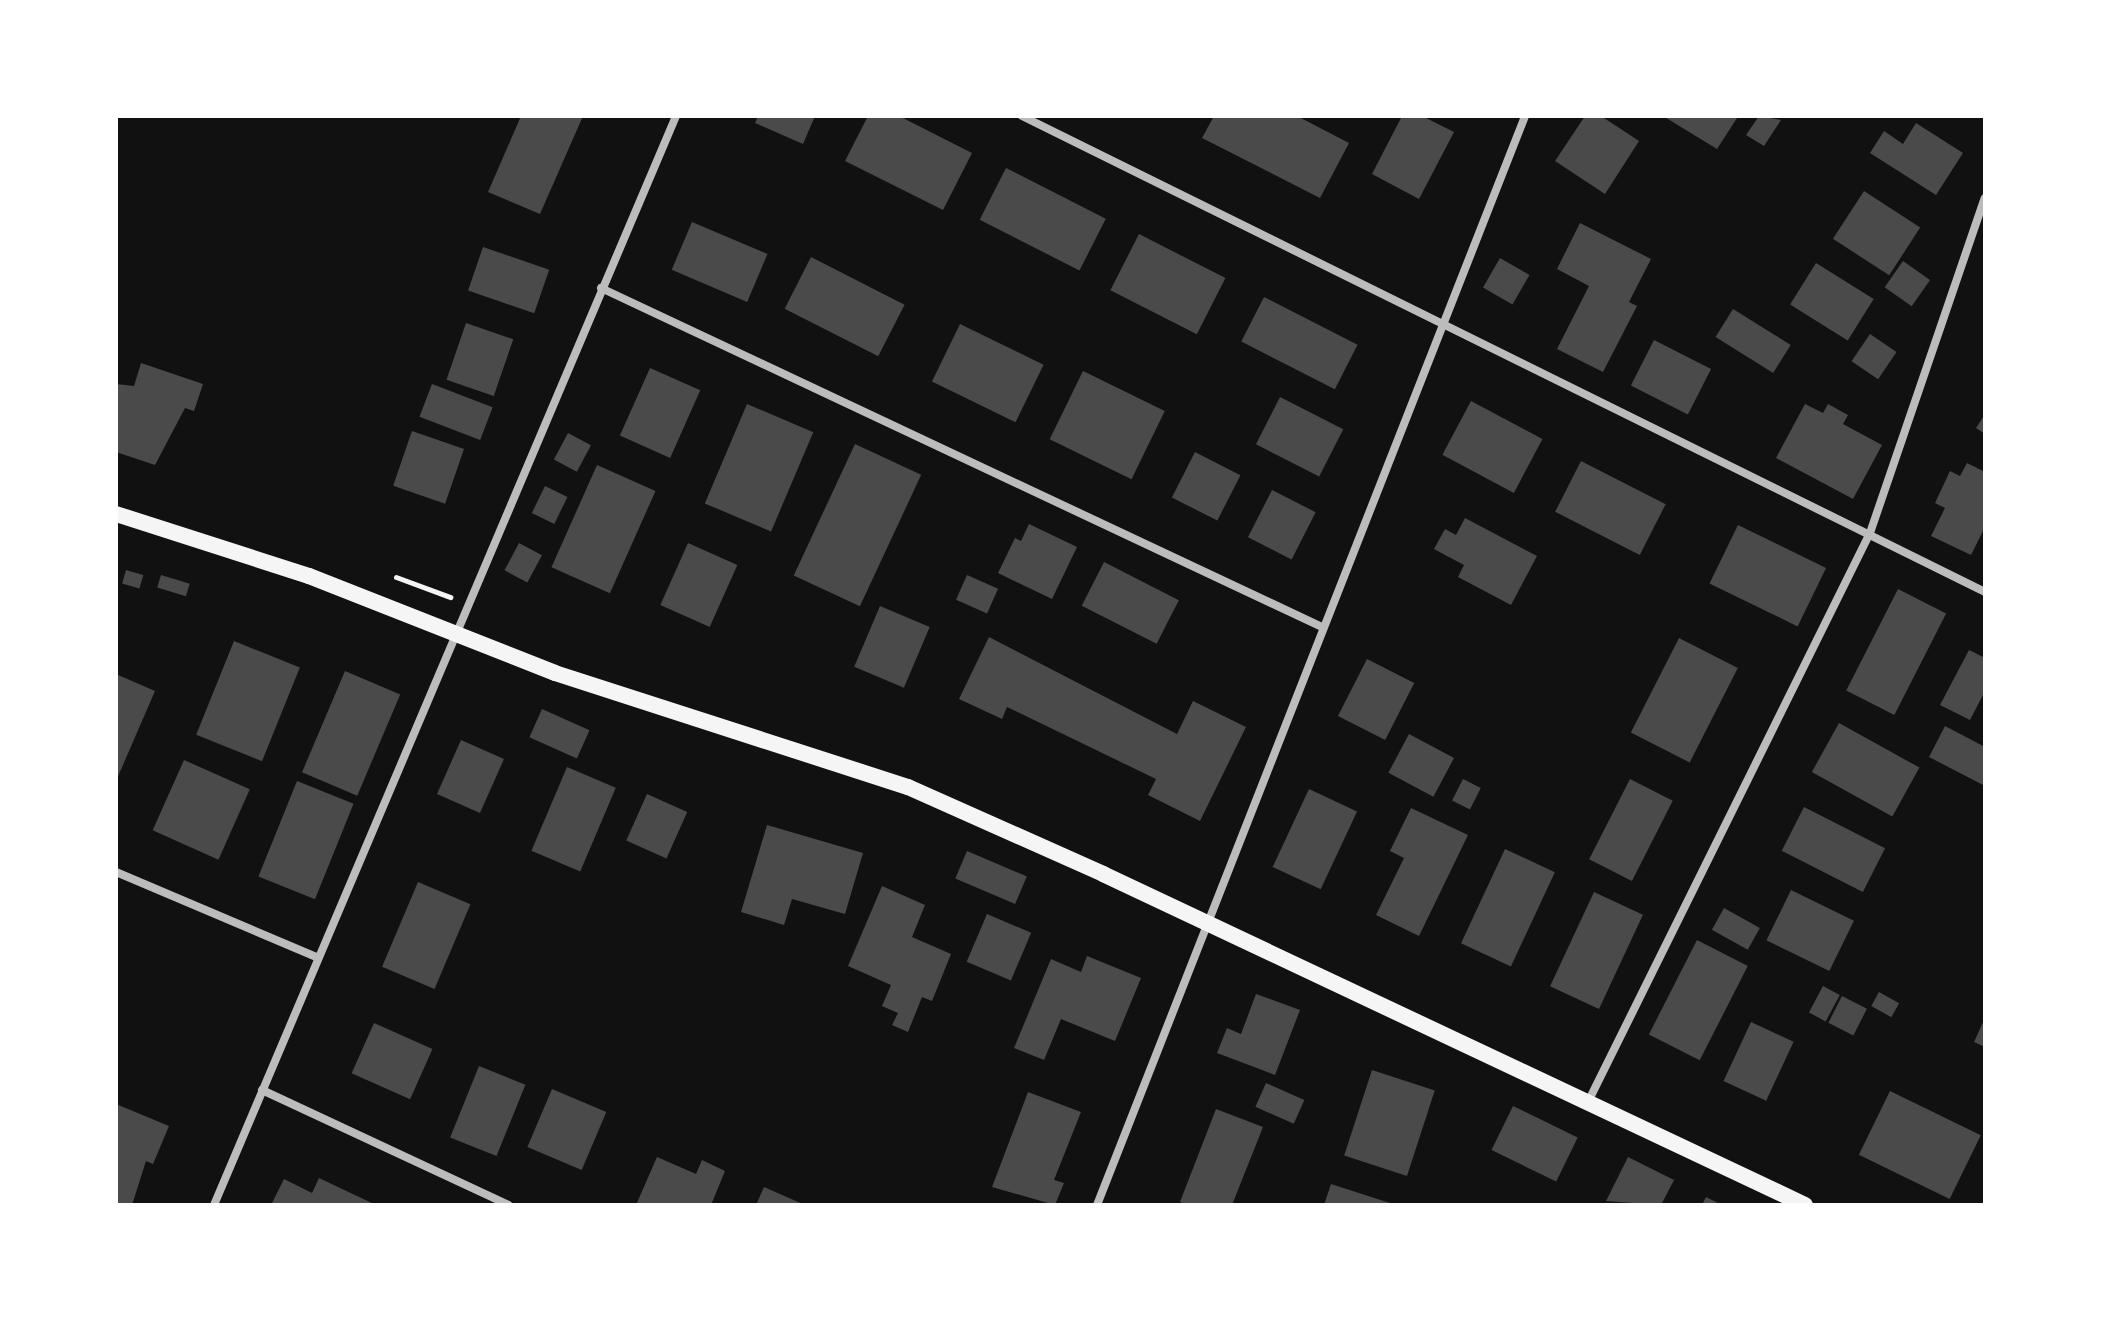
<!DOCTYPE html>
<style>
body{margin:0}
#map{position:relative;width:2101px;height:1321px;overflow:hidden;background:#111;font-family:"PT Sans",sans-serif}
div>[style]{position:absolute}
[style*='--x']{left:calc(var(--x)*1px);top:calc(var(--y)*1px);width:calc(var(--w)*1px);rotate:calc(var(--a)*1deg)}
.building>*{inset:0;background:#4a4a4a;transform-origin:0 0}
.path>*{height:5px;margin:-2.5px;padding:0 2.5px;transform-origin:2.5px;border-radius:2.5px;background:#f5f5f5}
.minor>*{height:8px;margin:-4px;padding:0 4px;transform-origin:4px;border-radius:4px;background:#bcbcbc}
.secondary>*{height:16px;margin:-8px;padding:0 8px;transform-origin:8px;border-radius:8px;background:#f5f5f5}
span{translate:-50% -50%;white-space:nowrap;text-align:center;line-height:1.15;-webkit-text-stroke:6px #fff;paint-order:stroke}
.frame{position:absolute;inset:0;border:118px solid #fff;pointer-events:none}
</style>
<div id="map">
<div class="building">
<i style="clip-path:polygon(521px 116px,583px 116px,540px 214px,488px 192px)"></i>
<i style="clip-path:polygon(758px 116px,815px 116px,803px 144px,755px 123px)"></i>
<i style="clip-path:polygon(868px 116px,899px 116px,972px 153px,943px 210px,845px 161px)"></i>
<i style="clip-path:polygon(1214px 116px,1297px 116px,1349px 143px,1320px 198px,1202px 138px)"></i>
<i style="clip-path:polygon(1402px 116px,1422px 116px,1454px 132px,1419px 199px,1372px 174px)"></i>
<i style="clip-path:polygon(1585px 116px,1601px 116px,1639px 141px,1605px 194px,1555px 161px)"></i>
<i style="clip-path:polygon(1663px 116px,1734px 116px,1737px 118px,1717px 149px)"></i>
<i style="clip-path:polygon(1759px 116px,1781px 120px,1764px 146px,1746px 135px)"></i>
<i style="clip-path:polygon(1916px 123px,1963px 153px,1936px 195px,1870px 153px,1884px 131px,1903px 144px)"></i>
<i style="left:1006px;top:168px;width:112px;height:58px;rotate:27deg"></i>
<i style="left:1864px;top:191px;width:67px;height:57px;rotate:33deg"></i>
<i style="left:692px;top:222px;width:82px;height:52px;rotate:23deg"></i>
<i style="clip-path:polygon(1580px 223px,1651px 259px,1629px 302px,1637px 306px,1603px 372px,1557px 349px,1589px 286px,1557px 269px)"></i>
<i style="left:1139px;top:234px;width:97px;height:63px;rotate:27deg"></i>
<i style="left:483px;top:247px;width:70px;height:46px;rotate:19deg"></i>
<i style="left:811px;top:257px;width:105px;height:58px;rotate:27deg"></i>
<i style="left:1500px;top:258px;width:34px;height:34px;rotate:30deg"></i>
<i style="left:1903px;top:261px;width:33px;height:32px;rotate:35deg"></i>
<i style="left:1816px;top:263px;width:68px;height:49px;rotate:32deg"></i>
<i style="left:1264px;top:297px;width:105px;height:50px;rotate:27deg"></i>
<i style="left:1733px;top:309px;width:68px;height:33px;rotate:32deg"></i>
<i style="left:466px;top:323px;width:50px;height:60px;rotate:19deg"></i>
<i style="left:960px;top:324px;width:93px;height:64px;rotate:26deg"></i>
<i style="left:1870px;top:334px;width:32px;height:33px;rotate:34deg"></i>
<i style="left:1654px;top:340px;width:64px;height:51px;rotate:27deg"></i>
<i style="clip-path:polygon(141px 363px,203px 384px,194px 411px,185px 408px,155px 465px,116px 452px,116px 384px,134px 386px)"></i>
<i style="left:650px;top:368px;width:55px;height:74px;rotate:24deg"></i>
<i style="left:1083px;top:371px;width:91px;height:76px;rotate:26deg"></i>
<i style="left:432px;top:384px;width:65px;height:35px;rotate:21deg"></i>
<i style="left:1280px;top:397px;width:71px;height:53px;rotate:27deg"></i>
<i style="left:1471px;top:401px;width:81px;height:61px;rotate:28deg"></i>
<i style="left:747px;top:404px;width:72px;height:108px;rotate:23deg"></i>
<i style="clip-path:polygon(1805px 404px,1823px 413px,1828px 404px,1848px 415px,1843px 424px,1882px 445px,1853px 499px,1776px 458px)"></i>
<i style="clip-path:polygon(1985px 414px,1985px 434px,1976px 428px)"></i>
<i style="left:412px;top:431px;width:55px;height:58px;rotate:19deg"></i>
<i style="left:568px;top:433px;width:26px;height:30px;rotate:28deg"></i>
<i style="left:855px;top:444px;width:73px;height:145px;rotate:25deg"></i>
<i style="left:1195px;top:452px;width:51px;height:51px;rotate:27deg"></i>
<i style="left:1581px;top:461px;width:95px;height:57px;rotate:27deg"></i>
<i style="clip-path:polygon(1967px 463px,1985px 472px,1985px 527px,1971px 555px,1931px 536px,1945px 508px,1935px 503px,1950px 471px,1960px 476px)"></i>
<i style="left:597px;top:465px;width:64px;height:112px;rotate:24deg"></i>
<i style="left:545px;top:486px;width:25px;height:30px;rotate:26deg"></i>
<i style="left:1272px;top:490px;width:49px;height:53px;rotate:27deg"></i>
<i style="clip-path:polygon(1465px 518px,1537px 556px,1511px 605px,1458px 577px,1464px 565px,1434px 549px,1445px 529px,1456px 535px)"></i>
<i style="clip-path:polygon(1029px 524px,1077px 547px,1052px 599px,998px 573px,1015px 538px,1021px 541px)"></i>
<i style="left:1738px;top:525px;width:98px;height:65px;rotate:26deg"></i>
<i style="left:519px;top:543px;width:26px;height:31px;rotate:28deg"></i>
<i style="left:688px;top:543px;width:54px;height:68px;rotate:24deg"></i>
<i style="left:1104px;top:562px;width:84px;height:49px;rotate:27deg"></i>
<i style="left:126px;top:570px;width:18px;height:14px;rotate:16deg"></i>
<i style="left:161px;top:575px;width:30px;height:13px;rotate:17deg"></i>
<i style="left:967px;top:575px;width:34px;height:27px;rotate:24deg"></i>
<i style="left:1898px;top:589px;width:54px;height:114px;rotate:27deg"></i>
<i style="left:880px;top:606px;width:54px;height:66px;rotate:23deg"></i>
<i style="clip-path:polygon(989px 637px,1177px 734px,1193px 701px,1246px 727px,1200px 821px,1148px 795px,1156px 779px,1007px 707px,1002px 719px,959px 699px)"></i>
<i style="left:1679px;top:638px;width:66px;height:106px;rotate:27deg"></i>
<i style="left:234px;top:641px;width:71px;height:101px;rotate:22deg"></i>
<i style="clip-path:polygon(1969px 650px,1985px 658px,1985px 691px,1970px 720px,1940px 705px)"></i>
<i style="left:1367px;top:659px;width:53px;height:64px;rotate:27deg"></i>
<i style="left:345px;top:671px;width:60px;height:110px;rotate:23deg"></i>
<i style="clip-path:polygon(116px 674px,155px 691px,116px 781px)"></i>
<i style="left:542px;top:709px;width:52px;height:31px;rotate:24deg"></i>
<i style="left:1839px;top:723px;width:92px;height:56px;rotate:29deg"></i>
<i style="clip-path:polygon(1945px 726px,1985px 747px,1985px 786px,1929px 757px)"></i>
<i style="left:1409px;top:734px;width:51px;height:44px;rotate:28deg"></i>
<i style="left:461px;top:740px;width:47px;height:59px;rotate:24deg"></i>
<i style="left:184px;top:760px;width:72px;height:77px;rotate:24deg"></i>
<i style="left:567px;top:767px;width:53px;height:91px;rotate:23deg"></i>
<i style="left:1463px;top:779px;width:20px;height:24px;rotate:27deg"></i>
<i style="left:1630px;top:779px;width:48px;height:90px;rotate:27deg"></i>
<i style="left:297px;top:781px;width:61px;height:103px;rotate:22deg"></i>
<i style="left:1309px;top:789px;width:53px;height:86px;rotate:25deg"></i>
<i style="left:647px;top:794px;width:44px;height:51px;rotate:24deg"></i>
<i style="left:1804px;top:807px;width:91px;height:49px;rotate:27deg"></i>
<i style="clip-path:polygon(1411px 808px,1468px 835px,1419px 936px,1376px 915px,1404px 858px,1390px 851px)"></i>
<i style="clip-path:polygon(767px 825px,863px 853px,845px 914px,792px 899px,784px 925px,741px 912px)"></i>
<i style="left:1505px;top:849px;width:55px;height:104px;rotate:25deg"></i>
<i style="left:967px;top:851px;width:65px;height:30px;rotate:23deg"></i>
<i style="left:418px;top:882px;width:57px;height:92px;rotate:23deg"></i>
<i style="clip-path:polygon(882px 886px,925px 905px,912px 937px,951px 954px,932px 1001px,922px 997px,908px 1032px,892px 1025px,898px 1013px,882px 1006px,891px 985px,848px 966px)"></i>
<i style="left:1791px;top:890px;width:70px;height:56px;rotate:26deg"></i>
<i style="left:1594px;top:892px;width:54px;height:104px;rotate:25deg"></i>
<i style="left:1724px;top:908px;width:41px;height:25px;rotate:29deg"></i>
<i style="left:987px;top:914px;width:48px;height:52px;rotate:23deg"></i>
<i style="left:1697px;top:940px;width:57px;height:106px;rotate:27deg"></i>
<i style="clip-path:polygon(1087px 956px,1141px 978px,1115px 1041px,1061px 1019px,1044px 1060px,1014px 1048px,1051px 959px,1081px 972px)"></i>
<i style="left:1823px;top:986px;width:19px;height:30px;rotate:28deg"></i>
<i style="left:1879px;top:992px;width:23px;height:16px;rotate:29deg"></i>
<i style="clip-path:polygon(1256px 994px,1300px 1010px,1275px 1075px,1217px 1053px,1227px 1028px,1241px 1034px)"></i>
<i style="left:1842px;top:996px;width:28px;height:30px;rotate:27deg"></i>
<i style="clip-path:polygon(1985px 1018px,1985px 1047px,1974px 1042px)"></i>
<i style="left:1751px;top:1022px;width:47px;height:65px;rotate:25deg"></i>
<i style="left:374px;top:1023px;width:64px;height:55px;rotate:24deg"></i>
<i style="left:479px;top:1066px;width:50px;height:77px;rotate:22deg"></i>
<i style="left:1372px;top:1070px;width:66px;height:90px;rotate:18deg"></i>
<i style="left:1266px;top:1083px;width:42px;height:26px;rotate:24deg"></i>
<i style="left:552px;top:1089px;width:59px;height:63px;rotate:23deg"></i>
<i style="left:1890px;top:1091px;width:101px;height:71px;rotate:26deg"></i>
<i style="clip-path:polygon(1028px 1092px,1081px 1112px,1054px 1180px,1064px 1183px,1055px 1205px,992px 1187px)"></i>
<i style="clip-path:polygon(116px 1104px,169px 1126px,153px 1164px,146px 1161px,132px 1205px,116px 1205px)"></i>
<i style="left:1513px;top:1106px;width:72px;height:49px;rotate:26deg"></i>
<i style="clip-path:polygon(1216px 1109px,1263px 1127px,1232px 1205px,1188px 1205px,1180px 1202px)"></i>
<i style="clip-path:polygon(657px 1157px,696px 1174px,702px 1160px,725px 1171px,711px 1205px,636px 1205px)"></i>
<i style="clip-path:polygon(1628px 1157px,1674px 1180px,1661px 1205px,1606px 1201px)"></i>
<i style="clip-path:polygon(319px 1178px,376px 1205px,271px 1205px,284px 1179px,312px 1193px)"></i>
<i style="clip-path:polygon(1331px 1184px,1393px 1204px,1393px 1205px,1324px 1205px)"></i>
<i style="clip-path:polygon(764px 1187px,805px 1205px,756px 1205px)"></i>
<i style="clip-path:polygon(1706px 1197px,1722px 1205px,1702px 1205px)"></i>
</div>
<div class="path">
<i style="--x:396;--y:577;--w:58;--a:20.3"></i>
</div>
<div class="minor">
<i style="--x:1022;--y:116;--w:1074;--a:26.3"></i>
<i style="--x:601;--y:288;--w:797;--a:25.18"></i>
<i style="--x:116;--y:872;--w:217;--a:23"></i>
<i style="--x:262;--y:1090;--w:272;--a:25"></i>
<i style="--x:1588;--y:1102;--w:635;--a:-63.64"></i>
<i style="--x:1870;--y:533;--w:354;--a:-71.1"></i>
<i style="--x:214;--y:1205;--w:1183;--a:-67.01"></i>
<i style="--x:1097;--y:1205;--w:1170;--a:-68.54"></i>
</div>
<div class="secondary">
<i style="--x:116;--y:514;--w:203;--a:17.8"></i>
<i style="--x:309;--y:576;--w:264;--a:21.5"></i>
<i style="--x:555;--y:673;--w:371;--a:17.9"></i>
<i style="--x:908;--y:787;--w:214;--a:24"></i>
<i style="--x:1103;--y:874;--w:776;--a:25.24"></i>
</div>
<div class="frame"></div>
</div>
